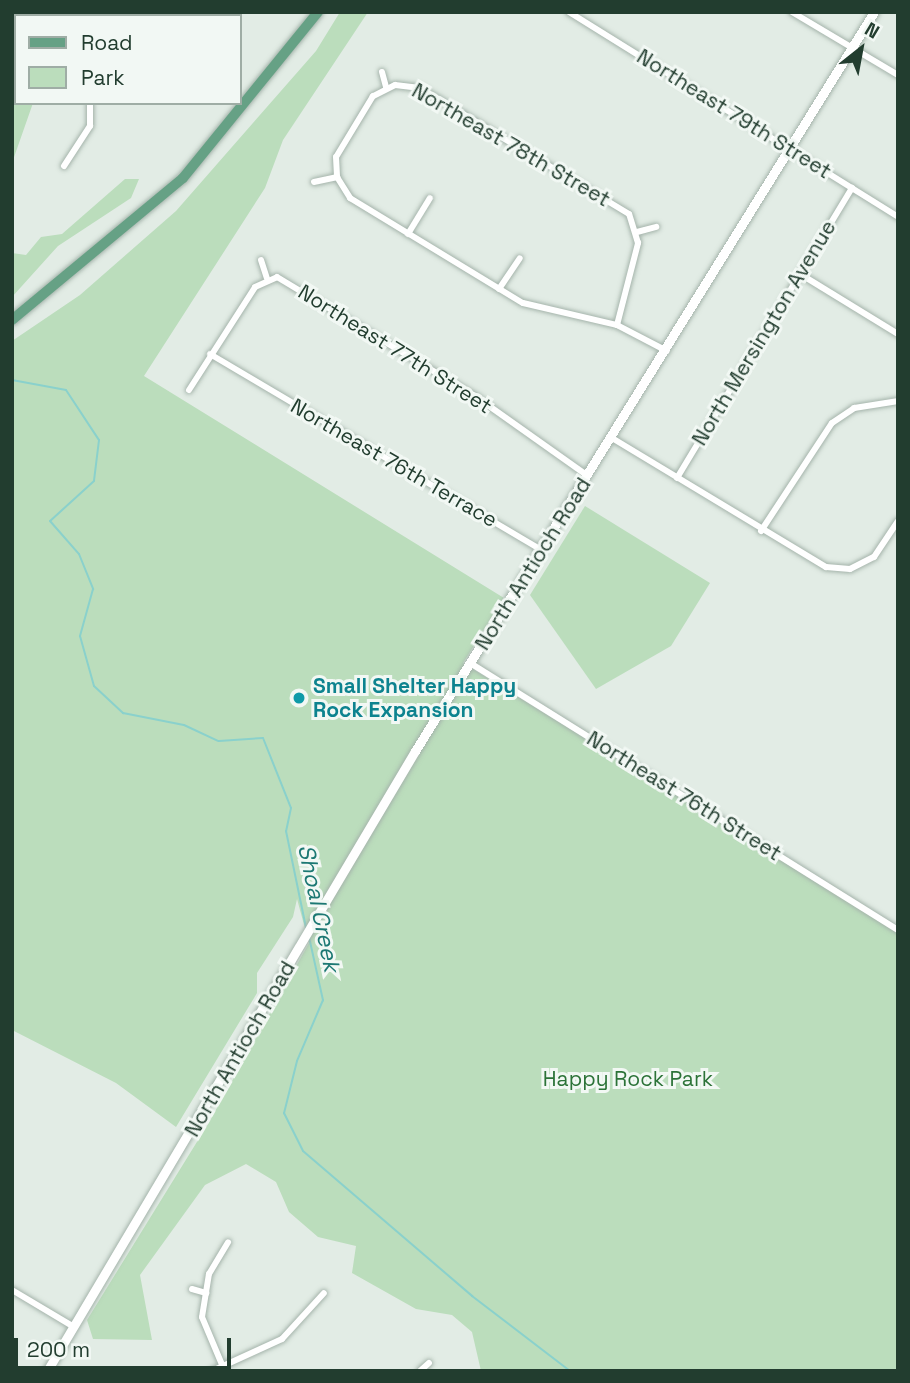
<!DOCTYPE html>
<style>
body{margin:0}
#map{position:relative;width:910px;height:1383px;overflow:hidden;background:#e2ece5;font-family:"Space Grotesk",sans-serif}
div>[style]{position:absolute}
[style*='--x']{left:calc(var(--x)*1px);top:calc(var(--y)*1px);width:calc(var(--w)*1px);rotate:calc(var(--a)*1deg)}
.green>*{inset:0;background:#bbddbc}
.stream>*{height:2px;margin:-1px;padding:0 1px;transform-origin:1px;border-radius:1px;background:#8ad1cc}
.roads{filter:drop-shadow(0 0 2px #a5b4ab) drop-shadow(0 0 2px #a5b4ab)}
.street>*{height:6px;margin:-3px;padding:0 3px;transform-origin:3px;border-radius:3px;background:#fff}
.secondary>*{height:9px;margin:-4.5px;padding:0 4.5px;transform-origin:4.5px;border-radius:4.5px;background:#fff}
.primary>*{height:10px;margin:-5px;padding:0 5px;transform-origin:5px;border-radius:5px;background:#66a185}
.dots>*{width:19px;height:19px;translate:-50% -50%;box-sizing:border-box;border:4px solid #f2f8f4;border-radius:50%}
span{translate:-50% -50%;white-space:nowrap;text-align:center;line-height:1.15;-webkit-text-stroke:6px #f2f8f4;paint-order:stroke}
.street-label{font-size:21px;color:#223d2f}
.culture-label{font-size:21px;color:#0d838f;font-weight:700}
.left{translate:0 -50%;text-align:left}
.park-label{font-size:21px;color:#2c7338}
.water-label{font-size:23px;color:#1c7873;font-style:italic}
.frame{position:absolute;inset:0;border:14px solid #223d2f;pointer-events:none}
.legend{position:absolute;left:14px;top:14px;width:228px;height:91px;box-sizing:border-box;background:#f2f8f4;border:2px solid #9fada5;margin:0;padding:9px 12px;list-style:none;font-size:21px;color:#223d2f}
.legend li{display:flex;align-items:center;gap:14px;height:35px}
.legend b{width:35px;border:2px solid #9fada5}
.north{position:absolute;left:826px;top:14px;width:70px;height:70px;-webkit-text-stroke:5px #f2f8f4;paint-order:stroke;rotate:31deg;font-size:19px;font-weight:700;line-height:28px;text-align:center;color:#223d2f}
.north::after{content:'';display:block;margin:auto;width:24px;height:32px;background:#223d2f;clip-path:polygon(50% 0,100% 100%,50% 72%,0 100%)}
.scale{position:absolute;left:14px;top:1338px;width:217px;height:32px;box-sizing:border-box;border:4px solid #223d2f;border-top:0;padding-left:9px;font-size:21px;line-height:24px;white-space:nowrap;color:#223d2f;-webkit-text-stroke:5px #f2f8f4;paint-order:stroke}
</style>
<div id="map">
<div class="green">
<i style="clip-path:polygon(12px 12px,46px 14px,16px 16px,16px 103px,33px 103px,12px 163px)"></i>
<i style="clip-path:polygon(340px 12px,368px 12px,283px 140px,265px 188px,144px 376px,504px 598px,463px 663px,898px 932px,898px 1371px,481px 1371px,472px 1332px,452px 1315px,416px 1309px,352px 1273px,356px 1246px,318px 1237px,289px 1212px,276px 1182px,246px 1164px,205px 1185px,140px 1275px,152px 1340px,93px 1339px,87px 1320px,208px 1124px,309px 943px,297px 899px,293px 917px,257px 973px,257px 993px,176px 1127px,116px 1083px,12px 1030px,12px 341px,80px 295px,176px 211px,316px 51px)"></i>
<i style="clip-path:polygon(125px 179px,139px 179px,131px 198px,58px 246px,12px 297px,12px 253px,26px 255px,41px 237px,62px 234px)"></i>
<i style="clip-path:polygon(585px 506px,710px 583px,671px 646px,596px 689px,530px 595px)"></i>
</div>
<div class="stream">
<i style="--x:12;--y:380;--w:55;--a:10.5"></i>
<i style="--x:66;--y:390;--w:60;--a:56.6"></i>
<i style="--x:99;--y:440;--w:41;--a:97"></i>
<i style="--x:94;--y:481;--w:59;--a:137.7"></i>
<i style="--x:50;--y:521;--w:44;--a:48.7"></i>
<i style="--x:79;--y:554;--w:38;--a:68"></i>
<i style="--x:93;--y:589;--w:49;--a:105.5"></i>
<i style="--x:80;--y:636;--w:52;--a:74.4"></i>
<i style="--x:94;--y:686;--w:40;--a:43"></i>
<i style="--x:123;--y:713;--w:62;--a:11.1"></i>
<i style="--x:184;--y:725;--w:38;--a:25"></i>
<i style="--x:219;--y:741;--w:44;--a:-3.9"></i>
<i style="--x:263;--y:738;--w:75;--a:68.2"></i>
<i style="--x:291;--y:808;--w:24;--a:102"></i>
<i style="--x:286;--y:831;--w:99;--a:78.3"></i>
<i style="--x:309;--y:937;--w:65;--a:77.5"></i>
<i style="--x:323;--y:1000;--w:66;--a:113.1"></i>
<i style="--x:297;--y:1061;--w:54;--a:104"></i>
<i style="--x:284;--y:1113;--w:42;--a:63.4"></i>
<i style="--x:303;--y:1151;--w:223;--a:40.6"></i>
<i style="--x:472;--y:1296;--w:123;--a:37.4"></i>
</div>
<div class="roads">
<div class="street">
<i style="--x:569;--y:12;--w:388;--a:31.9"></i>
<i style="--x:792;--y:12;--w:123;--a:30.7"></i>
<i style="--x:145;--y:16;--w:6;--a:-45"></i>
<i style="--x:227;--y:16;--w:4;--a:-63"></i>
<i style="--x:382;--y:72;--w:16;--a:75"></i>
<i style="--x:64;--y:166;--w:48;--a:-57"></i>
<i style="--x:90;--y:126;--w:23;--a:-90"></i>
<i style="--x:314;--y:182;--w:24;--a:-12"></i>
<i style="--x:637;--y:232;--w:20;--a:-15"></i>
<i style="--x:408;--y:234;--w:42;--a:-58.6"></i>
<i style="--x:261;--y:260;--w:19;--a:72"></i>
<i style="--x:800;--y:274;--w:115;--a:31.5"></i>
<i style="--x:499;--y:289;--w:37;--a:-56"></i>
<i style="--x:617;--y:325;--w:85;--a:-75.6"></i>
<i style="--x:638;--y:243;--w:30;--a:-107"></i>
<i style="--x:629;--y:214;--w:244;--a:-148.9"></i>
<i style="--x:420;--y:88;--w:25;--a:-173"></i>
<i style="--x:395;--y:85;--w:25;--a:153"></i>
<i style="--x:373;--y:96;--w:71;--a:121.2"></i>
<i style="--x:336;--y:157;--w:20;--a:87"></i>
<i style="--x:337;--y:177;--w:25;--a:58"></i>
<i style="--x:350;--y:198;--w:202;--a:31.3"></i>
<i style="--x:523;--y:303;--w:97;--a:13.2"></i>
<i style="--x:617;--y:325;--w:56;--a:27.5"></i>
<i style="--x:210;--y:354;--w:386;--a:30.6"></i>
<i style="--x:189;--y:390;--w:122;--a:-57.3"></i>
<i style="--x:255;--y:287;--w:24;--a:-24"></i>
<i style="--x:277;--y:277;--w:231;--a:31"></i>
<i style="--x:475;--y:396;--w:138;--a:35.3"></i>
<i style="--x:612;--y:438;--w:250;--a:31.1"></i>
<i style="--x:826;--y:567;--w:24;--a:5"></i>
<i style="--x:850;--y:569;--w:27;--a:-27"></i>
<i style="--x:874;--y:557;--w:43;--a:-56.3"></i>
<i style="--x:677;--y:478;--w:339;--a:-58.9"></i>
<i style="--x:761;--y:531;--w:129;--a:-56.7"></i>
<i style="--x:832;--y:423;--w:27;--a:-34"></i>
<i style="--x:854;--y:408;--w:45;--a:-9"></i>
<i style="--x:470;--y:663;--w:504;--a:31.96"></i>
<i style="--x:192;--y:1289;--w:15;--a:16"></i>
<i style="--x:12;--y:1290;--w:72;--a:30.8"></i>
<i style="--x:223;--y:1367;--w:54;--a:-112.8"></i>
<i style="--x:202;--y:1317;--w:44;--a:-80.8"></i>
<i style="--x:209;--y:1274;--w:37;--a:-59"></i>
<i style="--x:212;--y:1371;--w:77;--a:-24.6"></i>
<i style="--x:282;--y:1339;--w:62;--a:-47.6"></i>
<i style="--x:420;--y:1371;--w:12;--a:-42"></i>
</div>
<div class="secondary">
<i style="--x:47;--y:1371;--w:721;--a:-59.31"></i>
<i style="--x:415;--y:751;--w:870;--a:-58.16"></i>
</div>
<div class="primary">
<i style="--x:12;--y:320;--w:222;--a:-39.7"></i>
<i style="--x:183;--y:178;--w:214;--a:-50.9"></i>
</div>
</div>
<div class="dots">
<i style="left:299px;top:698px;background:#0f9aa8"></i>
</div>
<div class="street-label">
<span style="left:734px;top:114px;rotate:32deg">Northeast 79th Street</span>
<span style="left:511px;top:145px;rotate:30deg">Northeast 78th Street</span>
<span style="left:764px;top:333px;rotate:-59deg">North Mersington Avenue</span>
<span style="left:395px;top:349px;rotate:32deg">Northeast 77th Street</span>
<span style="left:394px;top:463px;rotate:30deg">Northeast 76th Terrace</span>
<span style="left:533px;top:564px;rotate:-58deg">North Antioch Road</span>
<span style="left:684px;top:796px;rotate:32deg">Northeast 76th Street</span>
<span style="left:240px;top:1049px;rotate:-60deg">North Antioch Road</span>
</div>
<div class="culture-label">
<span class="left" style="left:313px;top:698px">Small Shelter Happy<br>Rock Expansion</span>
</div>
<div class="park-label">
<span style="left:628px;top:1079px">Happy Rock Park</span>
</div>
<div class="water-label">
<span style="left:319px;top:908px;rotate:78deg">Shoal Creek</span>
</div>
<div class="frame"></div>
<ul class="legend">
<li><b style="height:9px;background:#66a185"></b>Road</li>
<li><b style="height:19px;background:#bbddbc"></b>Park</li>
</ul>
<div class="north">N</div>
<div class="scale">200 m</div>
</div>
